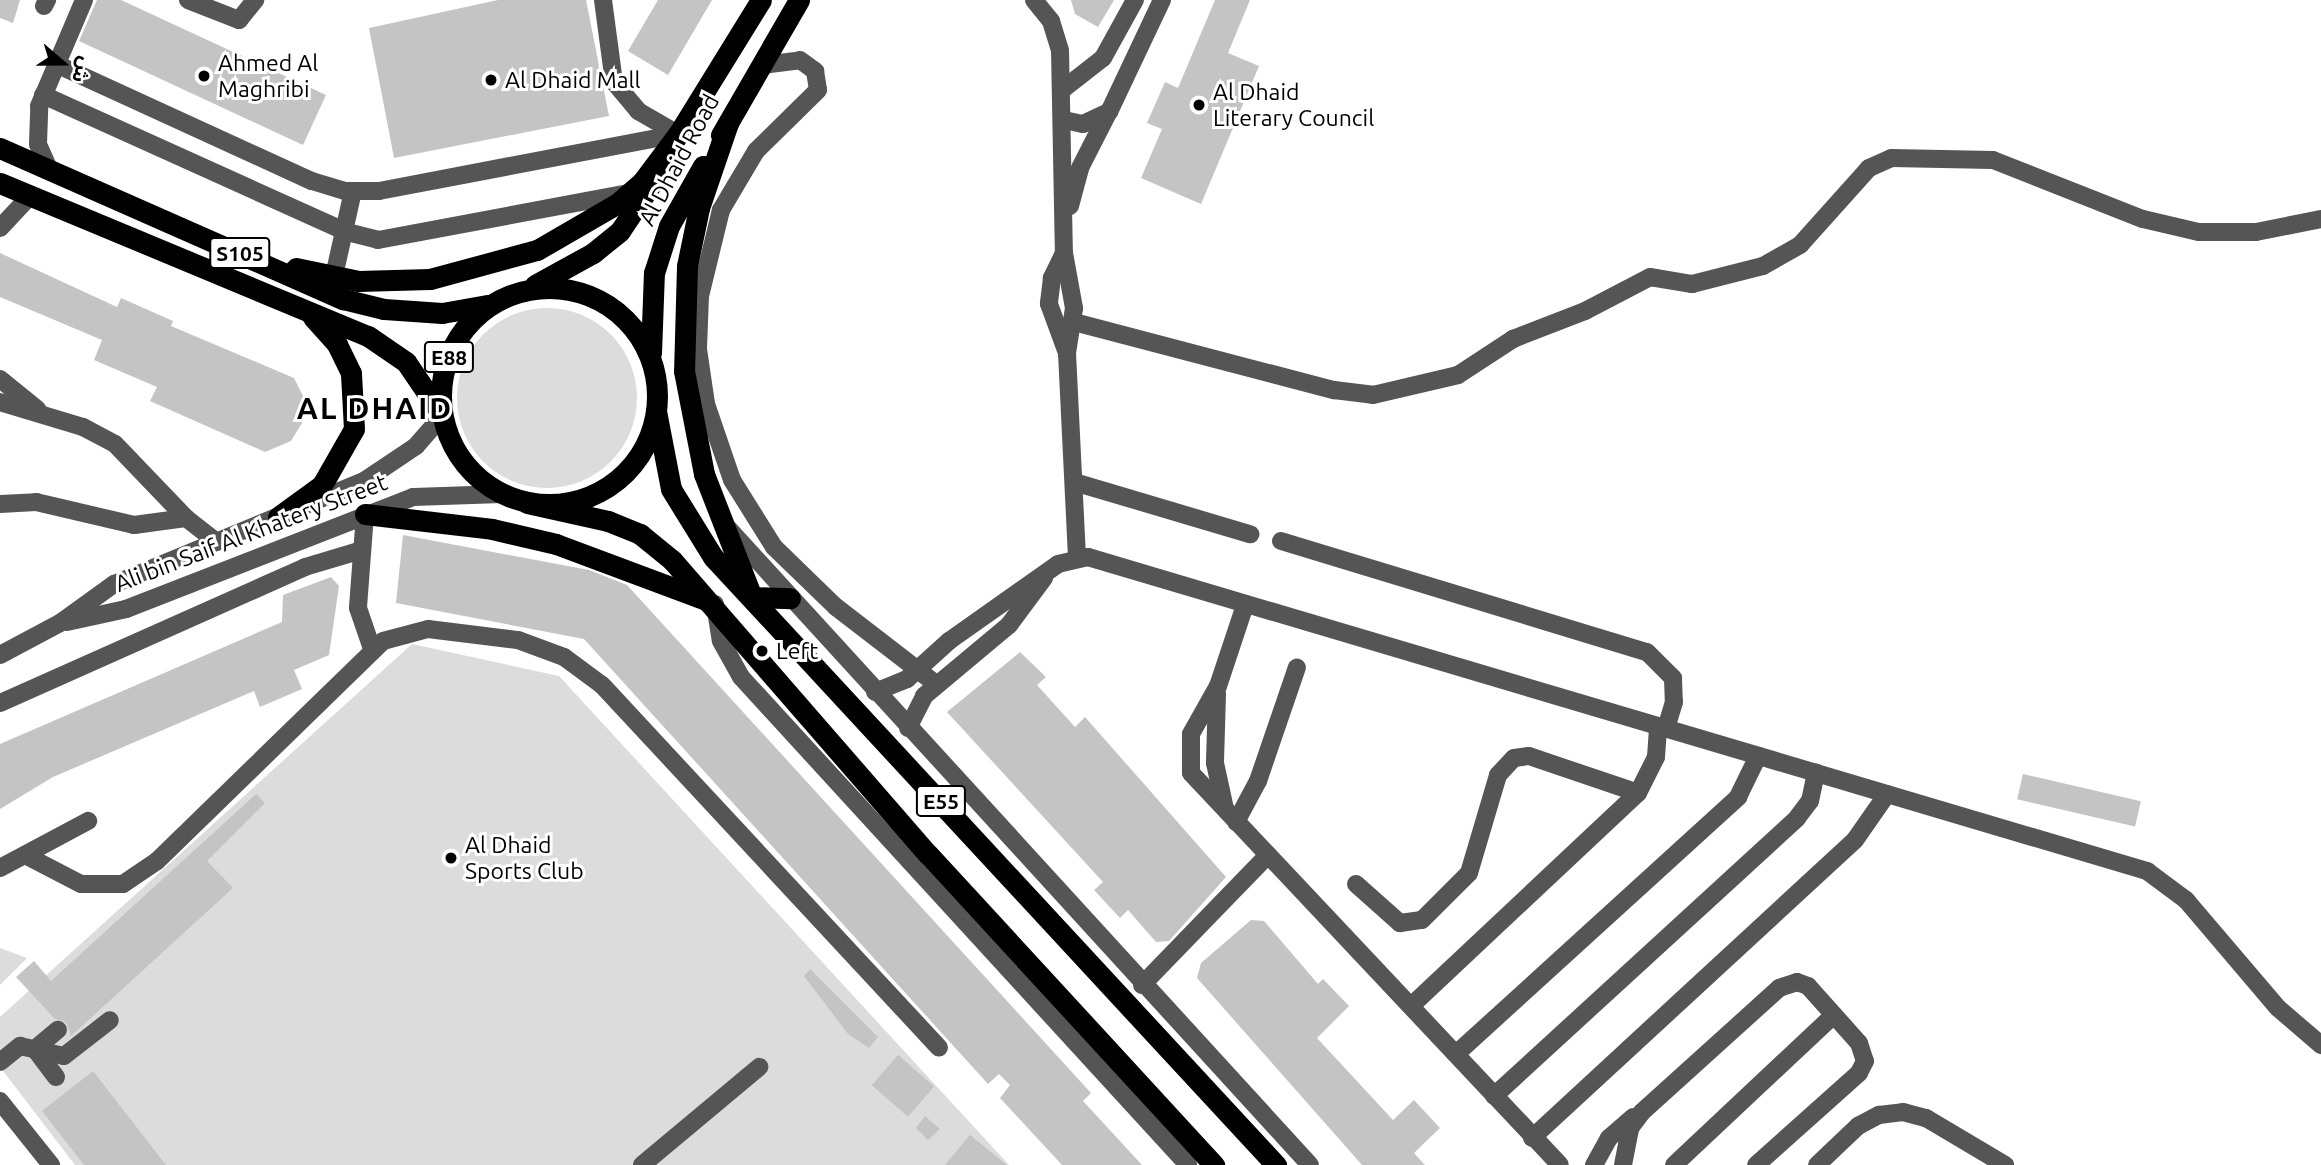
<!DOCTYPE html>
<meta charset="utf-8">
<style>
body{margin:0}
#map{position:relative;width:2321px;height:1165px;overflow:hidden;background:#fff;font-family:Ubuntu,"Noto Sans Arabic",sans-serif}
div>[style]{position:absolute}
[style*='--x']{left:calc(var(--x)*1px);top:calc(var(--y)*1px);width:calc(var(--w)*1px);rotate:calc(var(--a)*1deg)}
.green>*{inset:0;background:#dcdcdc}
.round{border-radius:50%}
.building>*{inset:0;background:#c4c4c4;transform-origin:0 0}
.minor>*{height:18px;margin:-9px;padding:0 9px;transform-origin:9px;border-radius:9px;background:#555}
.highway>*{height:21px;margin:-10.5px;padding:0 10.5px;transform-origin:10.5px;border-radius:10.5px;background:#000}
.highway>.ring{margin:-10.5px;padding:0;box-sizing:content-box;background:none;border:21px solid #000;border-radius:50%}
.dots>*{width:19px;height:19px;translate:-50% -50%;box-sizing:border-box;border:4px solid #fff;border-radius:50%}
span{translate:-50% -50%;white-space:nowrap;text-align:center;line-height:1.15;-webkit-text-stroke:6px #fff;paint-order:stroke}
.shield-label span{padding:2px 5px;background:#fff;border:2px solid;border-radius:5px;-webkit-text-stroke-width:0}
.shield-label{font-size:21px;color:#000;font-weight:700}
.poi-label{font-size:23px;color:#000}
.left{translate:0 -50%;text-align:left}
.street-label{font-size:23px;color:#000}
.district-label{font-size:30px;color:#000;font-weight:700;letter-spacing:2px}
.north{position:absolute;left:28px;top:28px;width:70px;height:70px;-webkit-text-stroke:5px #fff;paint-order:stroke;rotate:110deg;font-size:19px;font-weight:700;line-height:28px;text-align:center;color:#000}
.north::after{content:'';display:block;margin:auto;width:24px;height:32px;background:#000;clip-path:polygon(50% 0,100% 100%,50% 72%,0 100%)}
</style>
<div id="map">
<div class="green">
<i class="round" style="left:457px;top:308px;width:180px;height:180px"></i>
<i style="clip-path:polygon(412px 644px,559px 676px,1009px 1165px,75px 1165px,0 1067px,0 1017px)"></i>
<i style="clip-path:polygon(0 948px,27px 958px,0 985px)"></i>
</div>
<div class="building">
<i style="clip-path:polygon(0 0,20px 0,13px 23px,0 18px)"></i>
<i style="clip-path:polygon(97px 0,121px 0,326px 95px,303px 145px,79px 41px)"></i>
<i style="clip-path:polygon(498px 0,586px 0,609px 116px,394px 158px,369px 28px)"></i>
<i style="clip-path:polygon(658px 0,712px 0,668px 75px,628px 51px)"></i>
<i style="clip-path:polygon(1071px 0,1114px 0,1098px 27px,1075px 14px)"></i>
<i style="clip-path:polygon(1215px 0,1250px 0,1228px 53px,1259px 66px,1201px 204px,1141px 178px,1162px 129px,1147px 123px,1165px 82px,1178px 88px)"></i>
<i style="clip-path:polygon(0 253px,117px 307px,121px 298px,173px 321px,171px 326px,294px 378px,304px 398px,302px 423px,291px 441px,265px 452px,150px 401px,157px 387px,94px 360px,102px 340px,0 297px)"></i>
<i style="clip-path:polygon(403px 535px,589px 570px,627px 585px,1091px 1093px,1083px 1101px,1142px 1165px,1062px 1165px,1000px 1098px,1010px 1085px,999px 1074px,988px 1084px,584px 639px,396px 603px)"></i>
<i style="clip-path:polygon(331px 577px,339px 586px,329px 655px,294px 670px,302px 689px,260px 707px,254px 691px,53px 777px,0 809px,0 744px,282px 622px,283px 595px)"></i>
<i style="clip-path:polygon(1020px 652px,1046px 677px,1037px 685px,1075px 727px,1085px 717px,1226px 877px,1169px 941px,1156px 942px,1128px 910px,1120px 918px,1094px 890px,1103px 882px,947px 712px)"></i>
<i style="left:2023px;top:774px;width:121px;height:26px;rotate:13deg"></i>
<i style="clip-path:polygon(256px 794px,265px 803px,207px 861px,233px 888px,71px 1036px,66px 1022px,55px 1019px,16px 977px,34px 961px,51px 981px)"></i>
<i style="clip-path:polygon(1251px 920px,1264px 921px,1318px 984px,1323px 979px,1349px 1006px,1317px 1038px,1393px 1120px,1414px 1100px,1440px 1128px,1414px 1153px,1425px 1165px,1362px 1165px,1197px 978px,1201px 963px)"></i>
<i style="clip-path:polygon(810px 969px,878px 1037px,869px 1048px,848px 1034px,804px 976px)"></i>
<i style="left:898px;top:1055px;width:48px;height:40px;rotate:41deg"></i>
<i style="clip-path:polygon(93px 1071px,166px 1165px,84px 1165px,42px 1111px)"></i>
<i style="clip-path:polygon(925px 1116px,940px 1129px,928px 1140px,916px 1128px)"></i>
<i style="clip-path:polygon(970px 1135px,1007px 1165px,945px 1165px)"></i>
</div>
<div class="minor">
<i style="--x:188;--y:0;--w:55;--a:21.4"></i>
<i style="--x:239;--y:20;--w:26;--a:-51"></i>
<i style="--x:603;--y:0;--w:83;--a:82.4"></i>
<i style="--x:614;--y:82;--w:38;--a:50"></i>
<i style="--x:638;--y:111;--w:46;--a:29.9"></i>
<i style="--x:1034;--y:0;--w:27;--a:51"></i>
<i style="--x:1051;--y:21;--w:30;--a:73"></i>
<i style="--x:1060;--y:50;--w:203;--a:88.9"></i>
<i style="--x:1064;--y:253;--w:56;--a:79.7"></i>
<i style="--x:1074;--y:308;--w:46;--a:98.8"></i>
<i style="--x:1067;--y:353;--w:204;--a:87.2"></i>
<i style="--x:44;--y:6;--w:7;--a:-63"></i>
<i style="--x:56;--y:64;--w:281;--a:24.6"></i>
<i style="--x:312;--y:181;--w:34;--a:17"></i>
<i style="--x:345;--y:191;--w:34;--a:0"></i>
<i style="--x:379;--y:191;--w:304;--a:-10.8"></i>
<i style="--x:762;--y:65;--w:38;--a:-7"></i>
<i style="--x:800;--y:60;--w:19;--a:36"></i>
<i style="--x:815;--y:71;--w:19;--a:81"></i>
<i style="--x:818;--y:90;--w:87;--a:135.5"></i>
<i style="--x:756;--y:151;--w:69;--a:120.7"></i>
<i style="--x:721;--y:210;--w:89;--a:103.7"></i>
<i style="--x:700;--y:296;--w:53;--a:92.2"></i>
<i style="--x:698;--y:349;--w:56;--a:81.7"></i>
<i style="--x:706;--y:404;--w:80;--a:71.1"></i>
<i style="--x:732;--y:480;--w:79;--a:57.9"></i>
<i style="--x:774;--y:547;--w:86;--a:44.1"></i>
<i style="--x:836;--y:607;--w:126;--a:37.6"></i>
<i style="--x:1062;--y:90;--w:52;--a:-38"></i>
<i style="--x:1103;--y:58;--w:66;--a:-61.1"></i>
<i style="--x:43;--y:95;--w:333;--a:24.3"></i>
<i style="--x:347;--y:232;--w:32;--a:14"></i>
<i style="--x:378;--y:240;--w:256;--a:-10.6"></i>
<i style="--x:1064;--y:120;--w:19;--a:12"></i>
<i style="--x:1083;--y:124;--w:29;--a:-25"></i>
<i style="--x:1109;--y:112;--w:124;--a:-64.7"></i>
<i style="--x:49;--y:169;--w:27;--a:-114"></i>
<i style="--x:38;--y:144;--w:38;--a:-88"></i>
<i style="--x:39;--y:106;--w:115;--a:-67"></i>
<i style="--x:1070;--y:206;--w:39;--a:-75"></i>
<i style="--x:1080;--y:168;--w:59;--a:-63"></i>
<i style="--x:0;--y:228;--w:42;--a:-46.9"></i>
<i style="--x:1064;--y:253;--w:28;--a:116"></i>
<i style="--x:1052;--y:278;--w:26;--a:97"></i>
<i style="--x:1049;--y:304;--w:52;--a:69.8"></i>
<i style="--x:334;--y:276;--w:87;--a:-77.4"></i>
<i style="--x:1074;--y:322;--w:269;--a:14.7"></i>
<i style="--x:1334;--y:390;--w:39;--a:7"></i>
<i style="--x:1373;--y:395;--w:87;--a:-13.2"></i>
<i style="--x:1458;--y:375;--w:66;--a:-33.2"></i>
<i style="--x:1513;--y:339;--w:77;--a:-21.3"></i>
<i style="--x:1585;--y:311;--w:73;--a:-27.6"></i>
<i style="--x:1650;--y:277;--w:43;--a:9.5"></i>
<i style="--x:1692;--y:284;--w:73;--a:-14.2"></i>
<i style="--x:1763;--y:266;--w:43;--a:-29.6"></i>
<i style="--x:1800;--y:245;--w:103;--a:-48.1"></i>
<i style="--x:1869;--y:168;--w:24;--a:-24"></i>
<i style="--x:1891;--y:158;--w:102;--a:1.1"></i>
<i style="--x:1993;--y:160;--w:161;--a:21.5"></i>
<i style="--x:2143;--y:219;--w:57;--a:13.1"></i>
<i style="--x:2199;--y:232;--w:57;--a:0"></i>
<i style="--x:2256;--y:232;--w:66;--a:-11.3"></i>
<i style="--x:0;--y:379;--w:48;--a:39"></i>
<i style="--x:0;--y:402;--w:87;--a:16.8"></i>
<i style="--x:83;--y:427;--w:36;--a:28"></i>
<i style="--x:115;--y:444;--w:103;--a:46.2"></i>
<i style="--x:186;--y:518;--w:39;--a:38"></i>
<i style="--x:1074;--y:482;--w:184;--a:16.5"></i>
<i style="--x:0;--y:504;--w:36;--a:-3"></i>
<i style="--x:36;--y:502;--w:101;--a:13.2"></i>
<i style="--x:134;--y:525;--w:52;--a:-7.7"></i>
<i style="--x:365;--y:514;--w:94;--a:94.3"></i>
<i style="--x:358;--y:608;--w:43;--a:71.1"></i>
<i style="--x:727;--y:527;--w:864;--a:47.58"></i>
<i style="--x:1281;--y:541;--w:382;--a:16.9"></i>
<i style="--x:1647;--y:652;--w:37;--a:45"></i>
<i style="--x:1673;--y:678;--w:24;--a:88"></i>
<i style="--x:1674;--y:702;--w:28;--a:107"></i>
<i style="--x:715;--y:604;--w:37;--a:81"></i>
<i style="--x:721;--y:641;--w:41;--a:60.9"></i>
<i style="--x:741;--y:677;--w:662;--a:47.51"></i>
<i style="--x:1245;--y:605;--w:85;--a:108.4"></i>
<i style="--x:1218;--y:686;--w:55;--a:119.4"></i>
<i style="--x:1191;--y:734;--w:39;--a:90"></i>
<i style="--x:1191;--y:773;--w:538;--a:46.73"></i>
<i style="--x:67;--y:622;--w:60;--a:-12.4"></i>
<i style="--x:126;--y:609;--w:308;--a:-21.3"></i>
<i style="--x:413;--y:497;--w:89;--a:-1.9"></i>
<i style="--x:0;--y:655;--w:68;--a:-28.1"></i>
<i style="--x:60;--y:623;--w:67;--a:-35.8"></i>
<i style="--x:114;--y:584;--w:270;--a:-22.4"></i>
<i style="--x:364;--y:481;--w:63;--a:-33.9"></i>
<i style="--x:416;--y:446;--w:40;--a:-49"></i>
<i style="--x:875;--y:692;--w:35;--a:-22"></i>
<i style="--x:907;--y:679;--w:57;--a:-42.1"></i>
<i style="--x:949;--y:641;--w:133;--a:-35.2"></i>
<i style="--x:1058;--y:564;--w:31;--a:-13"></i>
<i style="--x:1088;--y:557;--w:1105;--a:16.52"></i>
<i style="--x:2147;--y:871;--w:49;--a:36.6"></i>
<i style="--x:2186;--y:900;--w:142;--a:49.6"></i>
<i style="--x:2278;--y:1008;--w:57;--a:40.7"></i>
<i style="--x:1217;--y:694;--w:69;--a:91.7"></i>
<i style="--x:1215;--y:763;--w:47;--a:77.7"></i>
<i style="--x:0;--y:703;--w:334;--a:-24"></i>
<i style="--x:305;--y:567;--w:59;--a:-16.6"></i>
<i style="--x:908;--y:728;--w:36;--a:-63"></i>
<i style="--x:924;--y:696;--w:111;--a:-39.9"></i>
<i style="--x:1009;--y:625;--w:59;--a:-53.3"></i>
<i style="--x:1236;--y:822;--w:47;--a:-61.8"></i>
<i style="--x:1258;--y:781;--w:120;--a:-71.1"></i>
<i style="--x:25;--y:855;--w:63;--a:27.4"></i>
<i style="--x:81;--y:884;--w:42;--a:0"></i>
<i style="--x:123;--y:884;--w:41;--a:-34.1"></i>
<i style="--x:157;--y:861;--w:315;--a:-44.2"></i>
<i style="--x:383;--y:641;--w:47;--a:-14.9"></i>
<i style="--x:428;--y:629;--w:91;--a:7"></i>
<i style="--x:518;--y:640;--w:49;--a:20.3"></i>
<i style="--x:564;--y:657;--w:47;--a:36.4"></i>
<i style="--x:602;--y:685;--w:495;--a:47.1"></i>
<i style="--x:0;--y:868;--w:100;--a:-28.1"></i>
<i style="--x:1356;--y:884;--w:59;--a:41.6"></i>
<i style="--x:1400;--y:923;--w:22;--a:-8"></i>
<i style="--x:1422;--y:920;--w:66;--a:-45"></i>
<i style="--x:1469;--y:873;--w:102;--a:-73.5"></i>
<i style="--x:1498;--y:775;--w:23;--a:-47"></i>
<i style="--x:1514;--y:758;--w:15;--a:-8"></i>
<i style="--x:1529;--y:756;--w:115;--a:18.7"></i>
<i style="--x:1142;--y:985;--w:181;--a:-45.9"></i>
<i style="--x:1411;--y:1006;--w:311;--a:-43.2"></i>
<i style="--x:1638;--y:793;--w:40;--a:-63.4"></i>
<i style="--x:1656;--y:757;--w:31;--a:-86"></i>
<i style="--x:1456;--y:1054;--w:382;--a:-42.3"></i>
<i style="--x:1738;--y:797;--w:46;--a:-64"></i>
<i style="--x:0;--y:1062;--w:26;--a:-39"></i>
<i style="--x:20;--y:1046;--w:45;--a:12.8"></i>
<i style="--x:64;--y:1056;--w:58;--a:-38"></i>
<i style="--x:56;--y:1077;--w:35;--a:-127"></i>
<i style="--x:35;--y:1049;--w:30;--a:-40"></i>
<i style="--x:1494;--y:1096;--w:411;--a:-42.5"></i>
<i style="--x:1797;--y:818;--w:21;--a:-53"></i>
<i style="--x:1810;--y:801;--w:29;--a:-78"></i>
<i style="--x:0;--y:1101;--w:82;--a:51.4"></i>
<i style="--x:1532;--y:1138;--w:439;--a:-42.7"></i>
<i style="--x:1855;--y:840;--w:56;--a:-55.2"></i>
<i style="--x:642;--y:1165;--w:153;--a:-39.9"></i>
<i style="--x:1594;--y:1165;--w:31;--a:-61"></i>
<i style="--x:1609;--y:1138;--w:32;--a:-41"></i>
<i style="--x:1623;--y:1165;--w:38;--a:-79"></i>
<i style="--x:1630;--y:1128;--w:20;--a:-53"></i>
<i style="--x:1642;--y:1112;--w:185;--a:-42.1"></i>
<i style="--x:1779;--y:988;--w:19;--a:-18"></i>
<i style="--x:1797;--y:982;--w:12;--a:20"></i>
<i style="--x:1808;--y:986;--w:76;--a:48.2"></i>
<i style="--x:1859;--y:1043;--w:19;--a:72"></i>
<i style="--x:1865;--y:1061;--w:13;--a:117"></i>
<i style="--x:1859;--y:1073;--w:138;--a:138.2"></i>
<i style="--x:1674;--y:1165;--w:219;--a:-43.2"></i>
<i style="--x:1817;--y:1165;--w:57;--a:-43.6"></i>
<i style="--x:1858;--y:1126;--w:24;--a:-28"></i>
<i style="--x:1879;--y:1115;--w:24;--a:-7"></i>
<i style="--x:1903;--y:1112;--w:24;--a:15"></i>
<i style="--x:1926;--y:1118;--w:92;--a:30.7"></i>
</div>
<div class="highway">
<i style="--x:728;--y:123;--w:90;--a:108.8"></i>
<i style="--x:699;--y:208;--w:59;--a:101.7"></i>
<i style="--x:687;--y:266;--w:105;--a:91.6"></i>
<i style="--x:684;--y:371;--w:105;--a:79"></i>
<i style="--x:704;--y:474;--w:132;--a:68.7"></i>
<i style="--x:752;--y:597;--w:38;--a:2"></i>
<i style="--x:721;--y:135;--w:156;--a:-60"></i>
<i style="--x:672;--y:144;--w:169;--a:-58.3"></i>
<i style="--x:0;--y:148;--w:375;--a:23.8"></i>
<i style="--x:343;--y:299;--w:42;--a:13.7"></i>
<i style="--x:384;--y:309;--w:58;--a:3.9"></i>
<i style="--x:442;--y:313;--w:47;--a:-9.9"></i>
<i style="--x:0;--y:183;--w:399;--a:22.6"></i>
<i style="--x:368;--y:336;--w:46;--a:34.4"></i>
<i style="--x:406;--y:362;--w:60;--a:55.8"></i>
<i style="--x:296;--y:268;--w:63;--a:11.8"></i>
<i style="--x:358;--y:281;--w:72;--a:-1.6"></i>
<i style="--x:430;--y:279;--w:111;--a:-15.2"></i>
<i style="--x:537;--y:250;--w:94;--a:-30.1"></i>
<i style="--x:618;--y:203;--w:32;--a:-41"></i>
<i style="--x:642;--y:182;--w:60;--a:-53.1"></i>
<i style="--x:535;--y:285;--w:66;--a:-28.9"></i>
<i style="--x:593;--y:253;--w:35;--a:-39"></i>
<i style="--x:620;--y:231;--w:66;--a:-56.1"></i>
<i class="ring" style="left:441px;top:288px;width:195px;height:195px"></i>
<i style="--x:651;--y:353;--w:80;--a:-87.9"></i>
<i style="--x:654;--y:273;--w:49;--a:-72.3"></i>
<i style="--x:669;--y:226;--w:69;--a:-60.5"></i>
<i style="--x:656;--y:411;--w:79;--a:79.1"></i>
<i style="--x:671;--y:489;--w:80;--a:58.3"></i>
<i style="--x:713;--y:557;--w:829;--a:47.2"></i>
<i style="--x:527;--y:503;--w:83;--a:12.5"></i>
<i style="--x:608;--y:521;--w:35;--a:22"></i>
<i style="--x:640;--y:534;--w:41;--a:39.1"></i>
<i style="--x:672;--y:560;--w:390;--a:49"></i>
<i style="--x:928;--y:854;--w:423;--a:47.4"></i>
<i style="--x:365;--y:514;--w:128;--a:6.7"></i>
<i style="--x:492;--y:529;--w:66;--a:13.2"></i>
<i style="--x:556;--y:544;--w:160;--a:20.5"></i>
<i style="--x:278;--y:517;--w:54;--a:-36"></i>
<i style="--x:322;--y:485;--w:64;--a:-60.3"></i>
<i style="--x:354;--y:429;--w:56;--a:-93.1"></i>
<i style="--x:351;--y:373;--w:32;--a:-116"></i>
<i style="--x:337;--y:344;--w:36;--a:-132"></i>
</div>
<div class="dots">
<i style="left:204px;top:76px;background:#000"></i>
<i style="left:491px;top:80px;background:#000"></i>
<i style="left:1199px;top:105px;background:#000"></i>
<i style="left:762px;top:651px;background:#000"></i>
<i style="left:451px;top:858px;background:#000"></i>
</div>
<div class="shield-label">
<span style="left:240px;top:253px">S105</span>
<span style="left:449px;top:357px">E88</span>
<span style="left:941px;top:801px">E55</span>
</div>
<div class="poi-label">
<span class="left" style="left:218px;top:76px">Ahmed Al<br>Maghribi</span>
<span class="left" style="left:505px;top:80px">Al Dhaid Mall</span>
<span class="left" style="left:1213px;top:105px">Al Dhaid<br>Literary Council</span>
<span class="left" style="left:776px;top:651px">Left</span>
<span class="left" style="left:465px;top:858px">Al Dhaid<br>Sports Club</span>
</div>
<div class="street-label">
<span style="left:679px;top:160px;rotate:-62deg">Al Dhaid Road</span>
<span style="left:251px;top:533px;rotate:-21deg">Ali bin Saif Al Khatery Street</span>
</div>
<div class="district-label">
<span style="left:375px;top:408px">AL DHAID</span>
</div>
<div class="north">ش</div>
</div>
